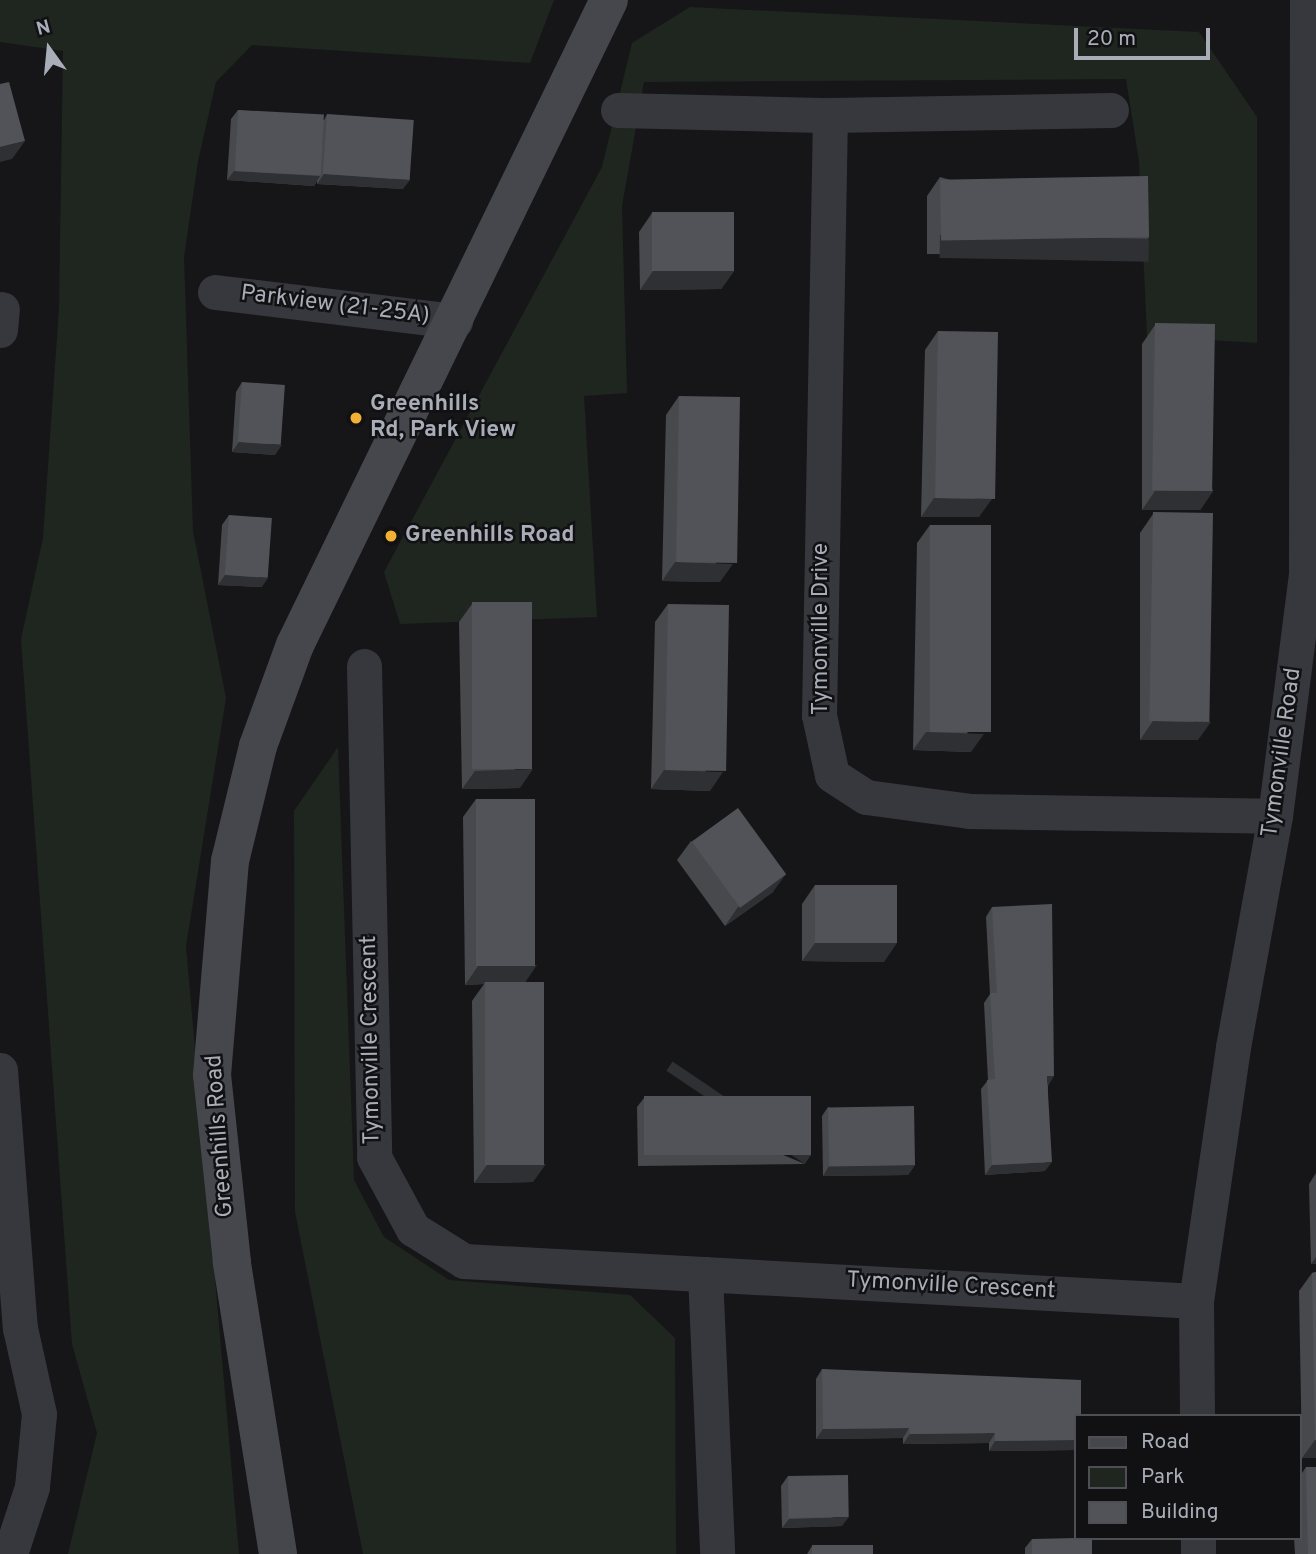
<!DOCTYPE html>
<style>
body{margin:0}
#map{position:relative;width:1316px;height:1554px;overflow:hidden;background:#161618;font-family:Overpass,sans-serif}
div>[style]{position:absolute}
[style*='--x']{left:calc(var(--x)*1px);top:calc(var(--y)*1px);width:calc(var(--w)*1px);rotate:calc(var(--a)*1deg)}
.green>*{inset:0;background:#1e261f}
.minor>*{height:35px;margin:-17.5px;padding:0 17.5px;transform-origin:17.5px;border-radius:17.5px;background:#37383d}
.secondary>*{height:38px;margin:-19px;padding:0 19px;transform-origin:19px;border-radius:19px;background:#45474d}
.wall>*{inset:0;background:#47494d}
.shaded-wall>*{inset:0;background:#2f3033;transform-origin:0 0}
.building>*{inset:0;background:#525359;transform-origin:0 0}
.dots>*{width:19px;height:19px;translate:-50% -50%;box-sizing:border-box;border:4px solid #111113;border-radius:50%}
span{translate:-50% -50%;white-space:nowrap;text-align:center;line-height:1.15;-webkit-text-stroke:5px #111113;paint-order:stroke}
.street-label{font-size:23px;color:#a8adb8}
.poi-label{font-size:23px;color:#a8adb8;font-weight:700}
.left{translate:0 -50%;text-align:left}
.legend{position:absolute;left:1074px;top:1414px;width:228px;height:126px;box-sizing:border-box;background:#111113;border:2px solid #4d4f55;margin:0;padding:9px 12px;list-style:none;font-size:21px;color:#a8adb8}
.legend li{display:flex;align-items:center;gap:14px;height:35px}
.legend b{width:35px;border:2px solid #4d4f55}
.north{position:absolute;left:14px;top:14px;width:70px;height:70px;-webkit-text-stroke:5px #111113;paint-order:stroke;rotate:345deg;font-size:19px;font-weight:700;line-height:28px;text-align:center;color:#a8adb8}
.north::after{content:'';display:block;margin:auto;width:24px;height:32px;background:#a8adb8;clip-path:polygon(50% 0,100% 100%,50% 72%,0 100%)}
.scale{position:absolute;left:1074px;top:28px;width:136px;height:32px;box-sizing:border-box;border:4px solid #a8adb8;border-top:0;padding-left:9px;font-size:21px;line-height:24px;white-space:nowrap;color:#a8adb8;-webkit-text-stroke:5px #111113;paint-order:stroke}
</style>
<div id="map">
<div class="green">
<i style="clip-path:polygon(0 0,554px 0,530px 63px,252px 45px,216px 82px,198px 161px,184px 257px,193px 531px,226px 698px,186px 946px,239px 1554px,68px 1554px,97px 1433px,72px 1344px,21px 639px,43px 538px,59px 308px,63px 51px,0 42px)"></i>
<i style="clip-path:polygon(690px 7px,1199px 32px,1257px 117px,1257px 343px,1147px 336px,1139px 161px,1126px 79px,644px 82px,622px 206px,627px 393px,584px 396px,597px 617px,400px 624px,384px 572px,602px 167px,632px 43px)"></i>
<i style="clip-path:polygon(338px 747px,354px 1180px,384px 1237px,449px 1280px,630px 1295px,675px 1338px,676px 1554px,363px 1554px,295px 1212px,294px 811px)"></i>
</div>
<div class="minor">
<i style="--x:618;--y:110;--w:212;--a:1.4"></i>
<i style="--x:830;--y:115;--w:281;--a:-1"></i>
<i style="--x:830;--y:115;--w:600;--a:91.05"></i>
<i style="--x:819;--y:715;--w:61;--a:77.8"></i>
<i style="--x:832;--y:775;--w:40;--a:32.9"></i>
<i style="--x:866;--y:797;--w:104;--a:7.7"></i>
<i style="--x:969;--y:811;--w:306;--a:0.9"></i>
<i style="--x:215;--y:292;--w:242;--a:6.9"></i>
<i style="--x:0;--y:330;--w:21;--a:-85"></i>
<i style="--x:364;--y:666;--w:491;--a:88.8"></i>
<i style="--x:374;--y:1157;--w:82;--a:61.6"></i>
<i style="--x:413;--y:1229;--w:60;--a:32.1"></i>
<i style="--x:464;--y:1261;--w:733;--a:3.13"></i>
<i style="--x:0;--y:1070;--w:259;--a:85.6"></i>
<i style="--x:20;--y:1328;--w:88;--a:77.5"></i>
<i style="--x:39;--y:1414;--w:73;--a:95.5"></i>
<i style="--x:32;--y:1487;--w:71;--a:108.2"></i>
<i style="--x:705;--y:1274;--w:280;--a:87.5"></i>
<i style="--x:1197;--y:1416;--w:115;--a:-90.5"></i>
<i style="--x:1196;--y:1301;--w:257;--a:-81.7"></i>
<i style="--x:1233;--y:1047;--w:235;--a:-79.7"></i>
<i style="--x:1275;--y:816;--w:244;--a:-82.7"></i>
<i style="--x:1306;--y:574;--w:574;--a:-89.9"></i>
<i style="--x:1198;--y:1554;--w:16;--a:-90"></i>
</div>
<div class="secondary">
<i style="--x:278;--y:1554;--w:296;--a:-99"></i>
<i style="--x:232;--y:1262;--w:188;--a:-96.1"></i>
<i style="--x:212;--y:1075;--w:215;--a:-85.2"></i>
<i style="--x:230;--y:861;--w:118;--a:-76.3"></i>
<i style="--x:258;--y:746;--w:108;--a:-69.9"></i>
<i style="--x:295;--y:645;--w:717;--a:-64.04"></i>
</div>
<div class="wall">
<i style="clip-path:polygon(238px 110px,324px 120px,327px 114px,403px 189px,317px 184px,317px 181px,314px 186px,227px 180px,231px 119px)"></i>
<i style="clip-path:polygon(940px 177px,1149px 237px,1136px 256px,927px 254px,927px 196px)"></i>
<i style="clip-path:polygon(652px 213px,734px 271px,721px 289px,640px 290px,639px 232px)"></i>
<i style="clip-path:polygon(1155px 325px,1213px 491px,1200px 510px,1142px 510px,1142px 344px)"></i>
<i style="clip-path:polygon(938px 331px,979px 517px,921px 517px,925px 350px)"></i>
<i style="clip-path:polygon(242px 382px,275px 455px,232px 452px,236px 392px)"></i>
<i style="clip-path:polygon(679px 396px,720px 582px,662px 581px,666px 415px)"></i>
<i style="clip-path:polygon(1153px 514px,1198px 740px,1140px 740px,1140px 533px)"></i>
<i style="clip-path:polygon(229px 515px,262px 587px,218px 585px,222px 525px)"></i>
<i style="clip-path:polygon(930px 525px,971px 752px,913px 750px,917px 543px)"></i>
<i style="clip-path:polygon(472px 604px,520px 788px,462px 789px,459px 622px)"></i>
<i style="clip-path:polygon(668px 604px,710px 791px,651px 789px,655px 622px)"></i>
<i style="clip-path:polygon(476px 799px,526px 982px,533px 1182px,474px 1183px,472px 1001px,484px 984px,465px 985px,463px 817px)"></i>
<i style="clip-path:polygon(691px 841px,773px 892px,725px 926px,677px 860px)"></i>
<i style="clip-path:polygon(815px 885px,884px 962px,802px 961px,802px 904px)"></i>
<i style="clip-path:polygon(992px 907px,1048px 1086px,1045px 1171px,985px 1175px,981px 1089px,988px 1080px,984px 1003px,990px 994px,986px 917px)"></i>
<i style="clip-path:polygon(644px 1098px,805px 1164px,638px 1166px,637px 1107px)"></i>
<i style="clip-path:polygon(828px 1107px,915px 1165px,908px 1175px,823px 1176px,822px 1116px)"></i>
<i style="clip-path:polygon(1316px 1173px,1316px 1264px,1311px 1264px,1309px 1184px)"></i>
<i style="clip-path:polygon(1316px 1272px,1316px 1458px,1302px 1458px,1299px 1291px,1312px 1273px)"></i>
<i style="clip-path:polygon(822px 1369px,1076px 1416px,1076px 1448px,1075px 1450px,989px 1451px,989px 1443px,903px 1444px,903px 1438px,816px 1439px,816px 1379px)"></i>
<i style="clip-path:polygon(1306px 1467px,1316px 1554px,1295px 1554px,1294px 1538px,1300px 1538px,1300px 1476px)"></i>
<i style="clip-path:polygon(788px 1476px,842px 1526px,782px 1528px,781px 1486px)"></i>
<i style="clip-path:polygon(1032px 1539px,1092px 1554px,1025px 1554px,1025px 1548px)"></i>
<i style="clip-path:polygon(812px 1546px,873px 1554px,807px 1554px)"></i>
</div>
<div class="shaded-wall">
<i style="clip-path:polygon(25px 141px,12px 159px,0 162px,0 147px)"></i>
<i style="clip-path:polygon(234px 171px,320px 176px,314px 186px,227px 180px)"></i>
<i style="clip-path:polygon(324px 174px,410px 180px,403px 189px,317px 184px)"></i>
<i style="left:940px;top:235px;width:209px;height:23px;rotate:1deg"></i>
<i style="clip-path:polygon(653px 271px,734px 271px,721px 289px,640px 290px)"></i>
<i style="clip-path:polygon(239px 442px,282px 445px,275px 455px,232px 452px)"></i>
<i style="clip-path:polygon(1155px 491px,1213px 491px,1200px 510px,1142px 510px)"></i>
<i style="clip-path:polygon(934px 498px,992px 499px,979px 517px,921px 517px)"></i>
<i style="clip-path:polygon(675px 562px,733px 564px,720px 582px,662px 581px)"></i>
<i style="clip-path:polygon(225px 575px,268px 578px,262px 587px,218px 585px)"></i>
<i style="clip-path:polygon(1153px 721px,1211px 722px,1198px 740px,1140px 740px)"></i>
<i style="clip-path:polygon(926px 732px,984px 734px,971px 752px,913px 750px)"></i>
<i style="clip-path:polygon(533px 769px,520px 788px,462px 789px,475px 771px)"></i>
<i style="clip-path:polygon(664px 770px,723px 772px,710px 791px,651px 789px)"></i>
<i style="clip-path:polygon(786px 874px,773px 892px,725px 926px,738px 907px)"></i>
<i style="clip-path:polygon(815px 943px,897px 943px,884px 962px,802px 961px)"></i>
<i style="clip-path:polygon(537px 965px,524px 984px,485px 982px,484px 984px,465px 985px,478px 966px)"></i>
<i style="clip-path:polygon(1047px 1076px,1054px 1076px,1048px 1086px)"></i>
<i style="left:811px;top:1155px;width:11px;height:167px;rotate:124deg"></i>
<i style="clip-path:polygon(1052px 1162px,1045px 1171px,985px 1175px,992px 1165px)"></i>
<i style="clip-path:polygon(546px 1164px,533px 1182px,474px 1183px,487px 1165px)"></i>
<i style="clip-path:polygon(915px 1165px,908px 1175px,823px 1176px,829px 1166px)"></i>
<i style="clip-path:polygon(1316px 1257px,1316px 1264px,1311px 1264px)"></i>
<i style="clip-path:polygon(909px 1428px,903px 1438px,816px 1439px,823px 1429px)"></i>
<i style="clip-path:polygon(995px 1433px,989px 1443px,903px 1444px,910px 1434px)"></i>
<i style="clip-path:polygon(1076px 1440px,1076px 1448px,1075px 1450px,989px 1451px,995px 1441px)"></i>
<i style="clip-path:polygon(1315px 1440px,1316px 1440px,1316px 1458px,1302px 1458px)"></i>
<i style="clip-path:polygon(849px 1517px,842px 1526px,782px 1528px,789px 1519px)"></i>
</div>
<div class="building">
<i style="clip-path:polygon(9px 82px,25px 141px,0 147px,0 84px)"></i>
<i style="left:238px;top:110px;width:86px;height:61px;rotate:3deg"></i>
<i style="left:327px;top:114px;width:87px;height:60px;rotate:4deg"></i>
<i style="left:1148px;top:176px;width:61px;height:208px;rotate:89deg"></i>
<i style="left:734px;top:212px;width:59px;height:82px;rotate:90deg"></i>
<i style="left:1215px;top:324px;width:167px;height:60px;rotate:91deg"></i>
<i style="left:938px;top:331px;width:60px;height:167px;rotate:1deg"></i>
<i style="left:242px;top:382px;width:43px;height:60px;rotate:4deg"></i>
<i style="left:679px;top:396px;width:61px;height:166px;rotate:1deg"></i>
<i style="left:1213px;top:513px;width:209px;height:60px;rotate:91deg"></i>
<i style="left:229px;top:515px;width:43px;height:60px;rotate:4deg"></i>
<i style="left:930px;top:525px;width:61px;height:207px"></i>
<i style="left:532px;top:602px;width:167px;height:60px;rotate:90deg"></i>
<i style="left:668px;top:604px;width:61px;height:166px;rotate:1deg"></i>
<i style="left:476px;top:799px;width:59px;height:167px"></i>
<i style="left:738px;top:808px;width:82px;height:57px;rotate:54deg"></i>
<i style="left:815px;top:885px;width:82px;height:58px"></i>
<i style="clip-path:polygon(1052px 904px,1054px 1076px,1047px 1076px,1052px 1162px,992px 1165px,987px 1080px,995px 1079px,990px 993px,997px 993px,992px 907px)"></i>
<i style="left:485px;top:982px;width:59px;height:183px"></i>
<i style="left:811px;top:1096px;width:59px;height:167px;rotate:90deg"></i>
<i style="left:914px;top:1106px;width:59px;height:86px;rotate:89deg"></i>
<i style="clip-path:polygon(1316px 1272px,1316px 1440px,1315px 1440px,1312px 1273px)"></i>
<i style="clip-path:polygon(822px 1369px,1081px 1380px,1081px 1416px,1076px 1416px,1076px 1440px,995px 1441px,995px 1433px,910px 1434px,909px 1428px,823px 1429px)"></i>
<i style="clip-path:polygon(1306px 1467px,1316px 1467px,1316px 1554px,1308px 1554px)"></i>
<i style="left:848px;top:1475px;width:42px;height:60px;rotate:89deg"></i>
<i style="clip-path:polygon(1076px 1538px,1092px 1538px,1092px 1554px,1032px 1554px,1032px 1539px)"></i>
<i style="left:873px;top:1545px;width:9px;height:61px;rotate:90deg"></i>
</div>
<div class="dots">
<i style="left:356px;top:418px;background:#f2b134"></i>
<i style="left:391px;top:536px;background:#f2b134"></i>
</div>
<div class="street-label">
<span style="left:335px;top:306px;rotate:7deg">Parkview (21-25A)</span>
<span style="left:822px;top:629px;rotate:-90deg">Tymonville Drive</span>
<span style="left:1283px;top:753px;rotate:-82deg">Tymonville Road</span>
<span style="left:372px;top:1040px;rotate:-91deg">Tymonville Crescent</span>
<span style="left:221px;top:1136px;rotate:-94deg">Greenhills Road</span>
<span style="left:951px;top:1287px;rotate:3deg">Tymonville Crescent</span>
</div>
<div class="poi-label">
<span class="left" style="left:370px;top:418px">Greenhills<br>Rd, Park View</span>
<span class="left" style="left:405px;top:536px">Greenhills Road</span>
</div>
<ul class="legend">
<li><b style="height:9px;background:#45474d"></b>Road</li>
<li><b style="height:19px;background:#1e261f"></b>Park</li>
<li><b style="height:19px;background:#525359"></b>Building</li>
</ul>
<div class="north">N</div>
<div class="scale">20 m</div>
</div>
